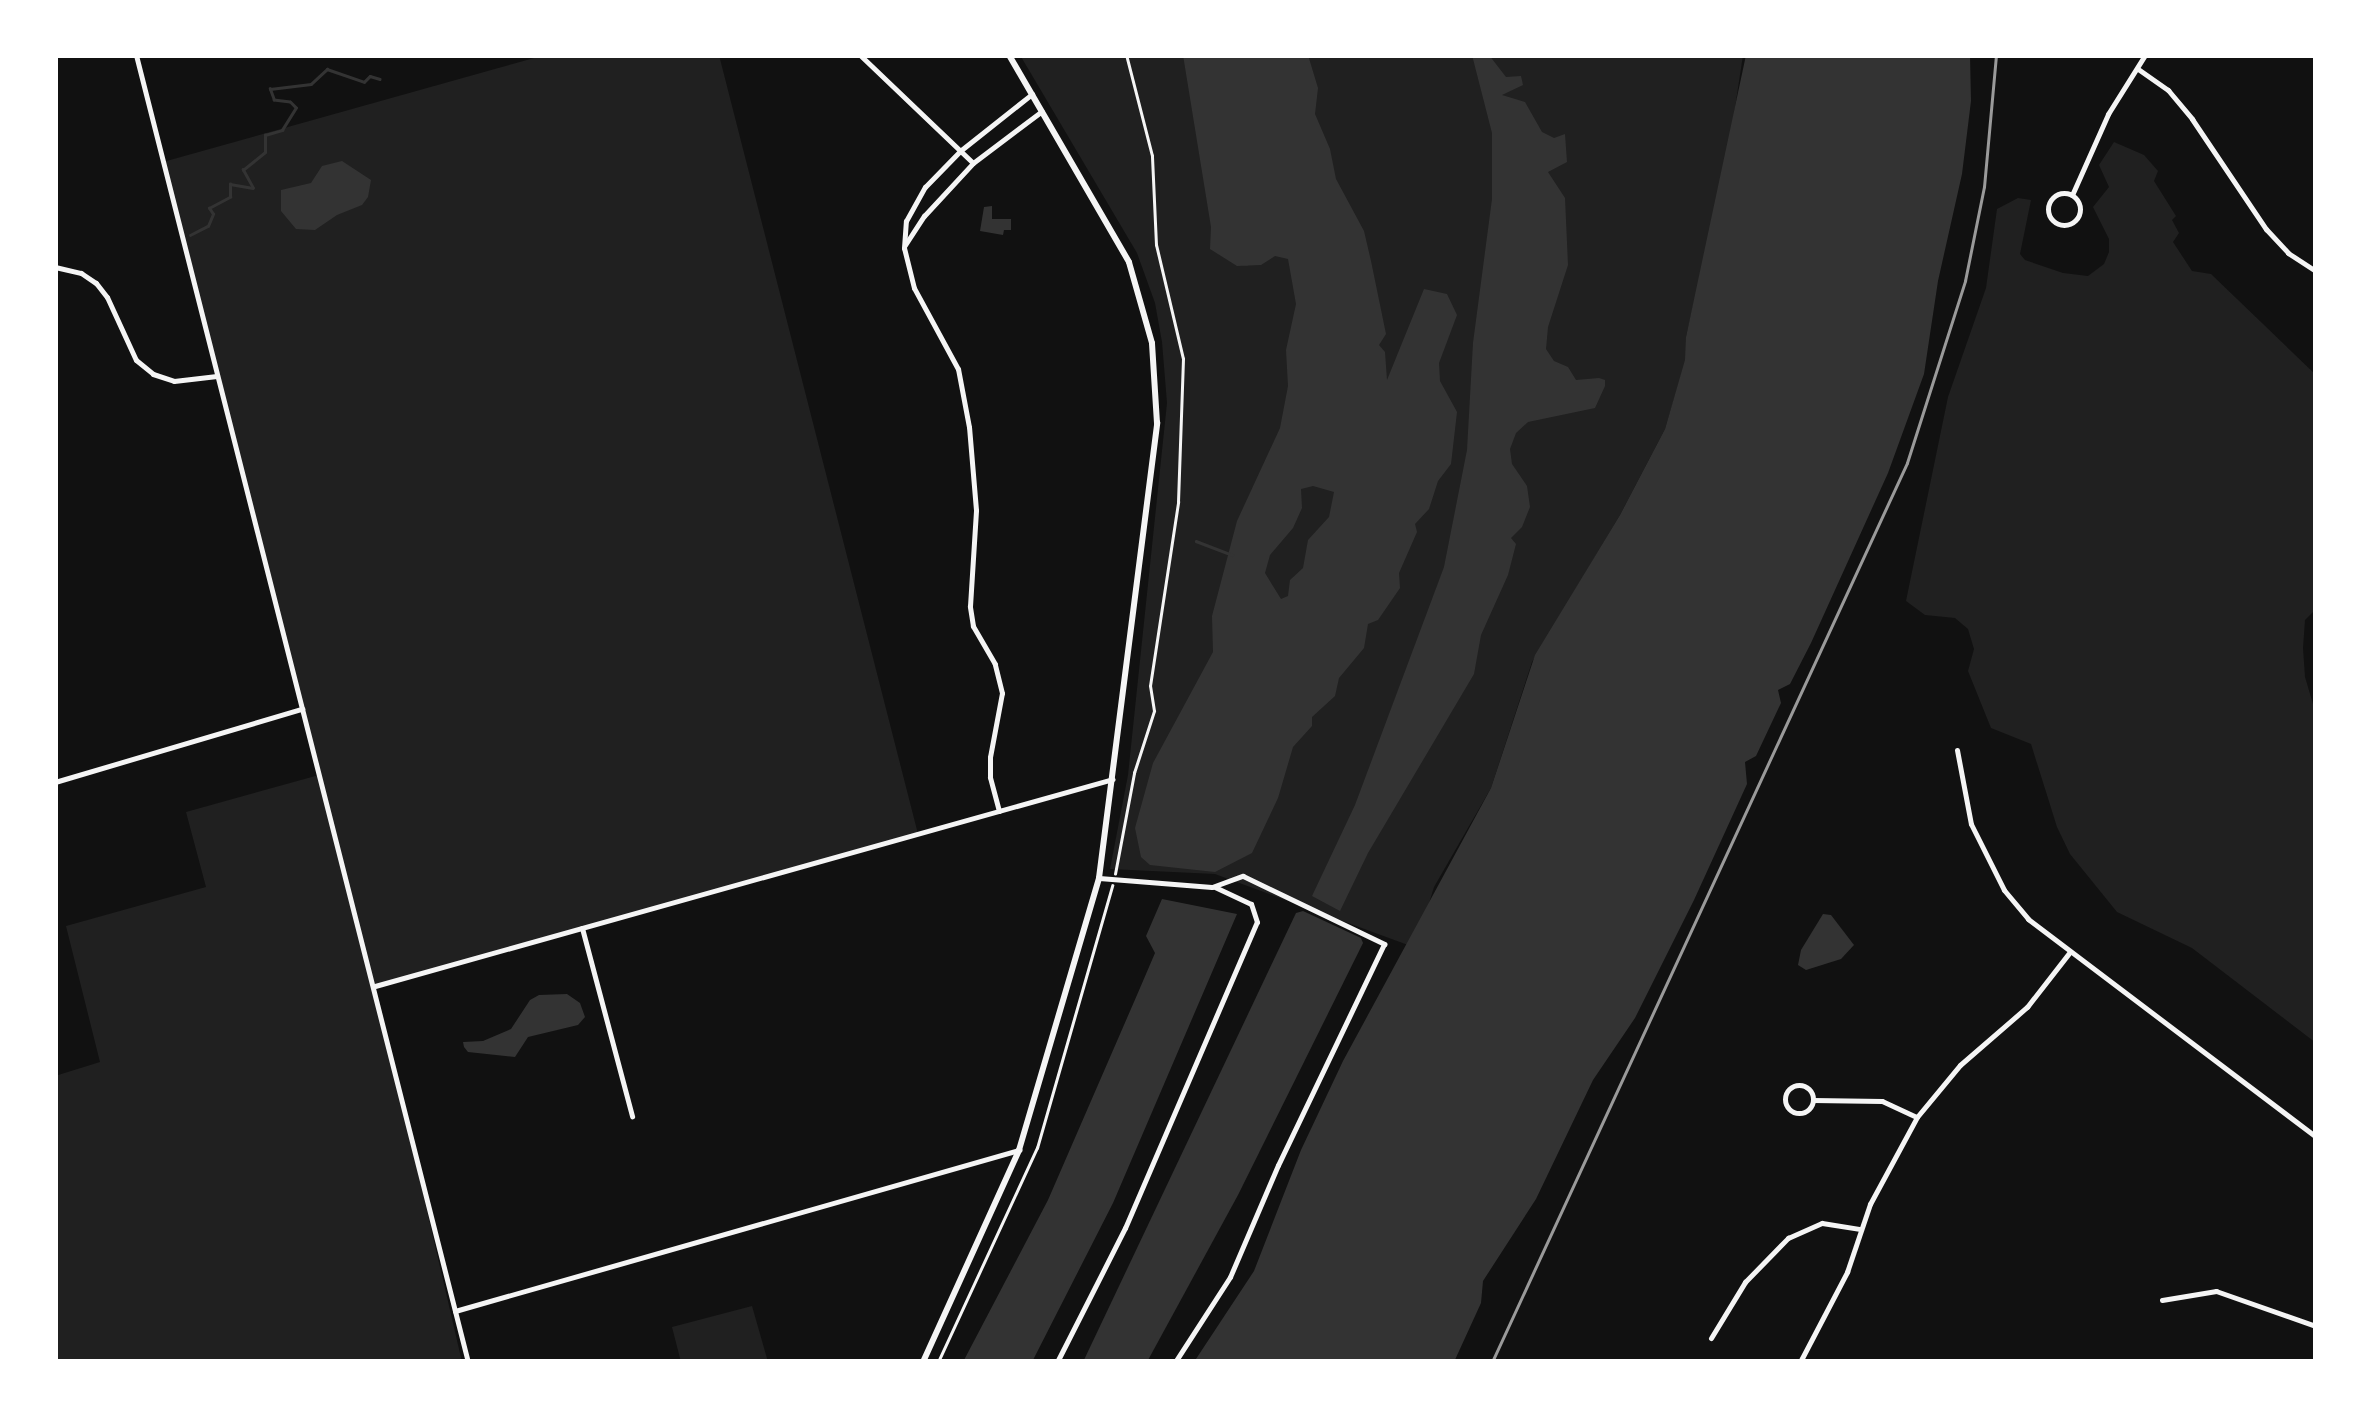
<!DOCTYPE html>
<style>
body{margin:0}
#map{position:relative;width:2371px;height:1417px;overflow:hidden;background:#111;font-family:"Asap Condensed",sans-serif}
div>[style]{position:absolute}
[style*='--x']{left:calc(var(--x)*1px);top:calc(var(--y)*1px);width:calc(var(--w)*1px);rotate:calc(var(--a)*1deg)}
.green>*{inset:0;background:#202020}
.water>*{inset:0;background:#333}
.stream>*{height:2.5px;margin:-1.25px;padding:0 1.25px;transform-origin:1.25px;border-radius:1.25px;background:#333}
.path>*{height:2.5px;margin:-1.25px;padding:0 1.25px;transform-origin:1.25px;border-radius:1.25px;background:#f5f5f5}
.minor>*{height:5px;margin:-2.5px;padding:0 2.5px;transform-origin:2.5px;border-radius:2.5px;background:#f5f5f5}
.minor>.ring{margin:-2.5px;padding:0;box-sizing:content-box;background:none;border:5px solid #f5f5f5;border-radius:50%}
.tertiary>*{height:6px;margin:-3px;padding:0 3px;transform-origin:3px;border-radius:3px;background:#f5f5f5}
.rail>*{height:2.5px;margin:-1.25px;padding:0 1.25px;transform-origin:1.25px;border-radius:1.25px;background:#9a9a9a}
span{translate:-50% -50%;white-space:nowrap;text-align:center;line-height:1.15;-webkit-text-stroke:9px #fff;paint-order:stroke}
.frame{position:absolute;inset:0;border:58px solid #fff;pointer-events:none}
</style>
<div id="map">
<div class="green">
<i style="clip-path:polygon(545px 55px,719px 55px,918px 834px,375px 986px,462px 1362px,55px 1362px,55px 1076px,100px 1062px,66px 926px,206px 887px,186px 812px,319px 775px,163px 162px)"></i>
<i style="clip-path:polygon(1020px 55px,1743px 55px,1728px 154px,1686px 337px,1686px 360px,1665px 429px,1620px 515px,1532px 662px,1491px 788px,1434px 887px,1426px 913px,1408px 945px,1215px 874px,1110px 869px,1128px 775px,1167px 403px,1162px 342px,1155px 303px,1137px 253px)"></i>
<i style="clip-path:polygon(2114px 142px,2144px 155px,2158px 171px,2154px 181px,2176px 216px,2172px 220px,2179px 233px,2173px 242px,2192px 271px,2211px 274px,2316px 375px,2316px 609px,2305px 620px,2303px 648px,2305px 677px,2316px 714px,2316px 1043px,2192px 948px,2117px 912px,2070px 854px,2057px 827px,2031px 744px,1991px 728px,1968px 671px,1974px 649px,1968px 629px,1955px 618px,1925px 615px,1906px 601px,1948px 397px,1986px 288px,1997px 209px,2018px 198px,2031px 200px,2020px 254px,2025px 260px,2063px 273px,2088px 276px,2104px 264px,2109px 252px,2109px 239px,2093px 207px,2109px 187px,2099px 165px)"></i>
<i style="clip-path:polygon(752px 1306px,768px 1362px,681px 1362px,672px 1327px)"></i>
</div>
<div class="water">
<i style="clip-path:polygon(evenodd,1183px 55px,1308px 55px,1318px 88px,1315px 114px,1330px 149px,1336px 179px,1364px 231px,1371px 261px,1386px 334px,1379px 345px,1385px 352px,1387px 380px,1424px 289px,1447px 294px,1457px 315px,1439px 363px,1440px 381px,1457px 412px,1451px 464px,1438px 481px,1429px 509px,1415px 524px,1417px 532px,1399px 573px,1400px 588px,1378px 620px,1368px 624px,1364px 648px,1339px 678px,1335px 696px,1312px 717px,1312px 726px,1293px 747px,1278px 798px,1252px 853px,1215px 872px,1150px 865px,1141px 857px,1135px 828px,1153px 763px,1213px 652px,1212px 616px,1237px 521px,1280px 428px,1288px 386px,1286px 350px,1296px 304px,1288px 259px,1275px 256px,1261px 265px,1237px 266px,1210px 249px,1211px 227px,1183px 55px,1313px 486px,1334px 492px,1329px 517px,1308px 540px,1303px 568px,1290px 580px,1288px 596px,1281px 599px,1265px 573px,1270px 555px,1293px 528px,1302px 508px,1301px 489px,1313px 486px)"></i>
<i style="clip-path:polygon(1472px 55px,1489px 55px,1506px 77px,1521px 76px,1523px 85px,1502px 95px,1525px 102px,1542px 132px,1554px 138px,1565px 134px,1567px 162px,1548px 172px,1565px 198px,1568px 265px,1548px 327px,1546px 349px,1554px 361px,1568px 367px,1576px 380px,1599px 378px,1605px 380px,1605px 386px,1595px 408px,1528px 422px,1516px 433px,1510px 449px,1512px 464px,1527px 486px,1530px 507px,1522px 527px,1511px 538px,1516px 544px,1508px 575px,1481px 635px,1474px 674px,1368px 853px,1340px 911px,1312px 896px,1355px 805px,1444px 567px,1467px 450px,1473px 343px,1492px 199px,1492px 133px)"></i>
<i style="clip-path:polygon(1746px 55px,1970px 55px,1971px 101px,1962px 174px,1938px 281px,1924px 374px,1888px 473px,1811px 643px,1790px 684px,1778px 690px,1781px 703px,1756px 756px,1745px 762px,1747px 784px,1694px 900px,1635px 1018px,1593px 1080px,1536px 1199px,1483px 1281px,1481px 1303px,1454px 1362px,1194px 1362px,1254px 1271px,1301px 1150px,1343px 1061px,1491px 788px,1535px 655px,1620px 515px,1665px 429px,1685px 360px,1686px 337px)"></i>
<i style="clip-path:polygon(342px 161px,371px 180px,368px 197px,362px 205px,337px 215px,315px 230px,296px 229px,281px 211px,281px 190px,311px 183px,322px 166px)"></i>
<i style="clip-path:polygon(992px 206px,992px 219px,1011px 219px,1011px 230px,1004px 230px,1003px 235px,980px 231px,984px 207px)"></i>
<i style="clip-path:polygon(1162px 899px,1237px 914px,1113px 1203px,1032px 1362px,963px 1362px,1048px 1200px,1137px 995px,1155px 953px,1146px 936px)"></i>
<i style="clip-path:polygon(1303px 911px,1361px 938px,1363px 943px,1238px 1195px,1147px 1362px,1083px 1362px,1296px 913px)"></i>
<i style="clip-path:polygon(1823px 914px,1831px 915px,1854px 945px,1841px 959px,1806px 970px,1798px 965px,1801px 950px)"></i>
<i style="clip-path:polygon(567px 994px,580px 1003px,585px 1017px,578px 1025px,528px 1037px,515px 1057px,468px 1052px,464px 1047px,463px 1042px,483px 1041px,511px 1029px,530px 1000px,539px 995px)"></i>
</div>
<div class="stream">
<i style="--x:190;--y:235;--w:20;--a:-27"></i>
<i style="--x:208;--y:226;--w:13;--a:-67"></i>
<i style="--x:213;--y:214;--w:7;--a:-124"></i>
<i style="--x:209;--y:208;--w:24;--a:-28"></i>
<i style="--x:230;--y:197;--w:13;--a:-90"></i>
<i style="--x:230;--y:184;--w:23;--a:10"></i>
<i style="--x:253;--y:188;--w:21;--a:-119"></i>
<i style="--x:243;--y:170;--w:28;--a:-39"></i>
<i style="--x:265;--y:152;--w:17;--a:-90"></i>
<i style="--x:265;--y:135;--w:18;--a:-16"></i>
<i style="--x:282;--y:130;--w:26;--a:-58"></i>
<i style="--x:296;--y:108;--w:8;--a:-135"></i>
<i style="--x:290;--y:102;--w:16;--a:-173"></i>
<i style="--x:274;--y:100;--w:12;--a:-110"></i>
<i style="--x:270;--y:89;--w:41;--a:-7"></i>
<i style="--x:311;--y:84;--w:22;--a:-43"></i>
<i style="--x:327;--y:69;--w:39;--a:19"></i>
<i style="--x:364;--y:82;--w:8;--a:-45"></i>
<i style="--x:370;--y:76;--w:10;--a:17"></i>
<i style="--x:1196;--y:541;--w:39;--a:21"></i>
</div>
<div class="path">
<i style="--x:1115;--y:874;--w:103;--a:-79.3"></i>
<i style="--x:1134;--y:773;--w:65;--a:-72.1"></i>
<i style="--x:1154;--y:711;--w:25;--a:-99"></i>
<i style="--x:1150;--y:686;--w:186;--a:-81.3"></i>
<i style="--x:1178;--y:502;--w:143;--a:-88"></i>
<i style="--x:1183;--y:359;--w:117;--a:-103.3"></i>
<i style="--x:1156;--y:245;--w:89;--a:-92.6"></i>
<i style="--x:1152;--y:156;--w:104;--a:-104.4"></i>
<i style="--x:938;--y:1362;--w:236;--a:-65.2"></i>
<i style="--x:1037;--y:1148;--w:273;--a:-74"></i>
</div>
<div class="minor">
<i style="--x:136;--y:55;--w:1349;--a:75.75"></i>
<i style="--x:860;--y:55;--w:156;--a:43.7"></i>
<i style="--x:2138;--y:69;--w:37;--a:35"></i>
<i style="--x:2168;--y:90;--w:38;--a:50"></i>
<i style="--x:2192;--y:119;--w:133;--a:56.1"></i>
<i style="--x:2266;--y:229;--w:33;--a:47"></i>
<i style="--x:2288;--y:253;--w:33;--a:33"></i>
<i class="ring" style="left:2048px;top:193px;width:27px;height:27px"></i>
<i style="--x:2072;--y:195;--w:89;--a:-66"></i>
<i style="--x:2108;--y:114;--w:70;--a:-57.9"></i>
<i style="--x:905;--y:245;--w:35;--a:-57"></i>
<i style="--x:924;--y:216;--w:72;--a:-47.2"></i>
<i style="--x:973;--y:163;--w:86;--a:-37"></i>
<i style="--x:55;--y:267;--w:27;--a:13"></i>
<i style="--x:81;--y:273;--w:18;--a:34"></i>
<i style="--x:96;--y:283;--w:18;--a:52"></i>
<i style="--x:107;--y:297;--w:69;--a:65.3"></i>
<i style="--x:136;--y:360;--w:22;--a:39"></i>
<i style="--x:153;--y:374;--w:22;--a:18"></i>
<i style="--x:174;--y:381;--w:43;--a:-6.6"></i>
<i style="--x:1957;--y:750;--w:75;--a:79.3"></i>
<i style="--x:1971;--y:824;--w:74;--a:63.4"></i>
<i style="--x:2004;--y:890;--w:38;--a:50"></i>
<i style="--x:2028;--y:919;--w:361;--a:37.1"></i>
<i style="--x:55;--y:782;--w:258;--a:-16.5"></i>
<i style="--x:999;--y:811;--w:35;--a:-105"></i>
<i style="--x:990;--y:777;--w:20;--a:-90"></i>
<i style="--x:990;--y:757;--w:65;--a:-79.4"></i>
<i style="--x:1002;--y:693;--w:30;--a:-104"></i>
<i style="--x:995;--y:664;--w:44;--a:-120.1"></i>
<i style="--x:973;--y:626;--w:20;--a:-99"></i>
<i style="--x:970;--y:606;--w:96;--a:-86.4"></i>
<i style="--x:976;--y:510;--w:83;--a:-94.8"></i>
<i style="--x:969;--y:427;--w:59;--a:-100.7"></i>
<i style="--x:958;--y:369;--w:92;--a:-118.5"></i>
<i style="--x:914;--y:288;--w:41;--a:-104"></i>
<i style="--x:904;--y:248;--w:27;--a:-86"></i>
<i style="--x:906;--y:221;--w:39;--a:-61"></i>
<i style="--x:925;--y:187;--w:50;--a:-45.8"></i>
<i style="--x:960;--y:151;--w:92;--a:-38.4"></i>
<i style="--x:1099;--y:878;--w:113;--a:4.6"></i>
<i style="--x:1212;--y:887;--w:33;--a:-20"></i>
<i style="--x:1243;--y:876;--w:157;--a:25.7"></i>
<i style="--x:1384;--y:944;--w:245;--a:115.6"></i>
<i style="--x:1278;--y:1165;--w:122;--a:113.2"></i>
<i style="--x:1230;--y:1277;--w:101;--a:122.9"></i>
<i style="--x:582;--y:928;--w:195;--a:75.1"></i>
<i style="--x:375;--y:986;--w:766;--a:-15.67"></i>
<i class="ring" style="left:1785px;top:1085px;width:23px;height:23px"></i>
<i style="--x:1813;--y:1100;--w:69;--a:0.8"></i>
<i style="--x:1882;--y:1101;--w:38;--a:25"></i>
<i style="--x:2162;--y:1300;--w:55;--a:-9.5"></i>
<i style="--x:2216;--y:1291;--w:106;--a:19.3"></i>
<i style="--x:455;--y:1311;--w:587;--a:-15.93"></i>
<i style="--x:1711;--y:1338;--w:66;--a:-58.7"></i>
<i style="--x:1745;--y:1282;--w:62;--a:-45.7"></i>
<i style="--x:1788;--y:1238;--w:37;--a:-24"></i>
<i style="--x:1822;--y:1223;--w:39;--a:9"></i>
<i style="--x:1057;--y:1362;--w:150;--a:-63.1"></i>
<i style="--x:1125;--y:1228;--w:333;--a:-66.7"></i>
<i style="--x:1257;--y:922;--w:19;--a:-108"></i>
<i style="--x:1251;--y:904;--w:40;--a:-155"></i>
<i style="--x:1800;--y:1362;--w:102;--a:-62.4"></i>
<i style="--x:1847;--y:1272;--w:72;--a:-71.3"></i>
<i style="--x:1870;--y:1204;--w:99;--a:-61.6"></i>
<i style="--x:1917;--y:1117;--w:67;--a:-50.4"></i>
<i style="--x:1960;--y:1065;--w:89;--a:-40.9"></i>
<i style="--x:2027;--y:1007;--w:68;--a:-52.1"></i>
</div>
<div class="tertiary">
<i style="--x:923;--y:1362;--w:233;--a:-65.6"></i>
<i style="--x:1019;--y:1150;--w:284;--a:-73.6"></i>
<i style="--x:1099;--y:878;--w:459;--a:-82.7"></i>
<i style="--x:1157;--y:423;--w:80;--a:-93.6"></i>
<i style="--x:1152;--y:343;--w:84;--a:-105.9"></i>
<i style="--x:1129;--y:262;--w:239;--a:-120.1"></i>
</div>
<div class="rail">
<i style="--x:1492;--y:1362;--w:990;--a:-65.22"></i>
<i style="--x:1907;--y:463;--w:191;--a:-72.3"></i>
<i style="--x:1965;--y:281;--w:96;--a:-78.6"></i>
<i style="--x:1984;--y:187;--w:133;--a:-84.8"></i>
</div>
<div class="frame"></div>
</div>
